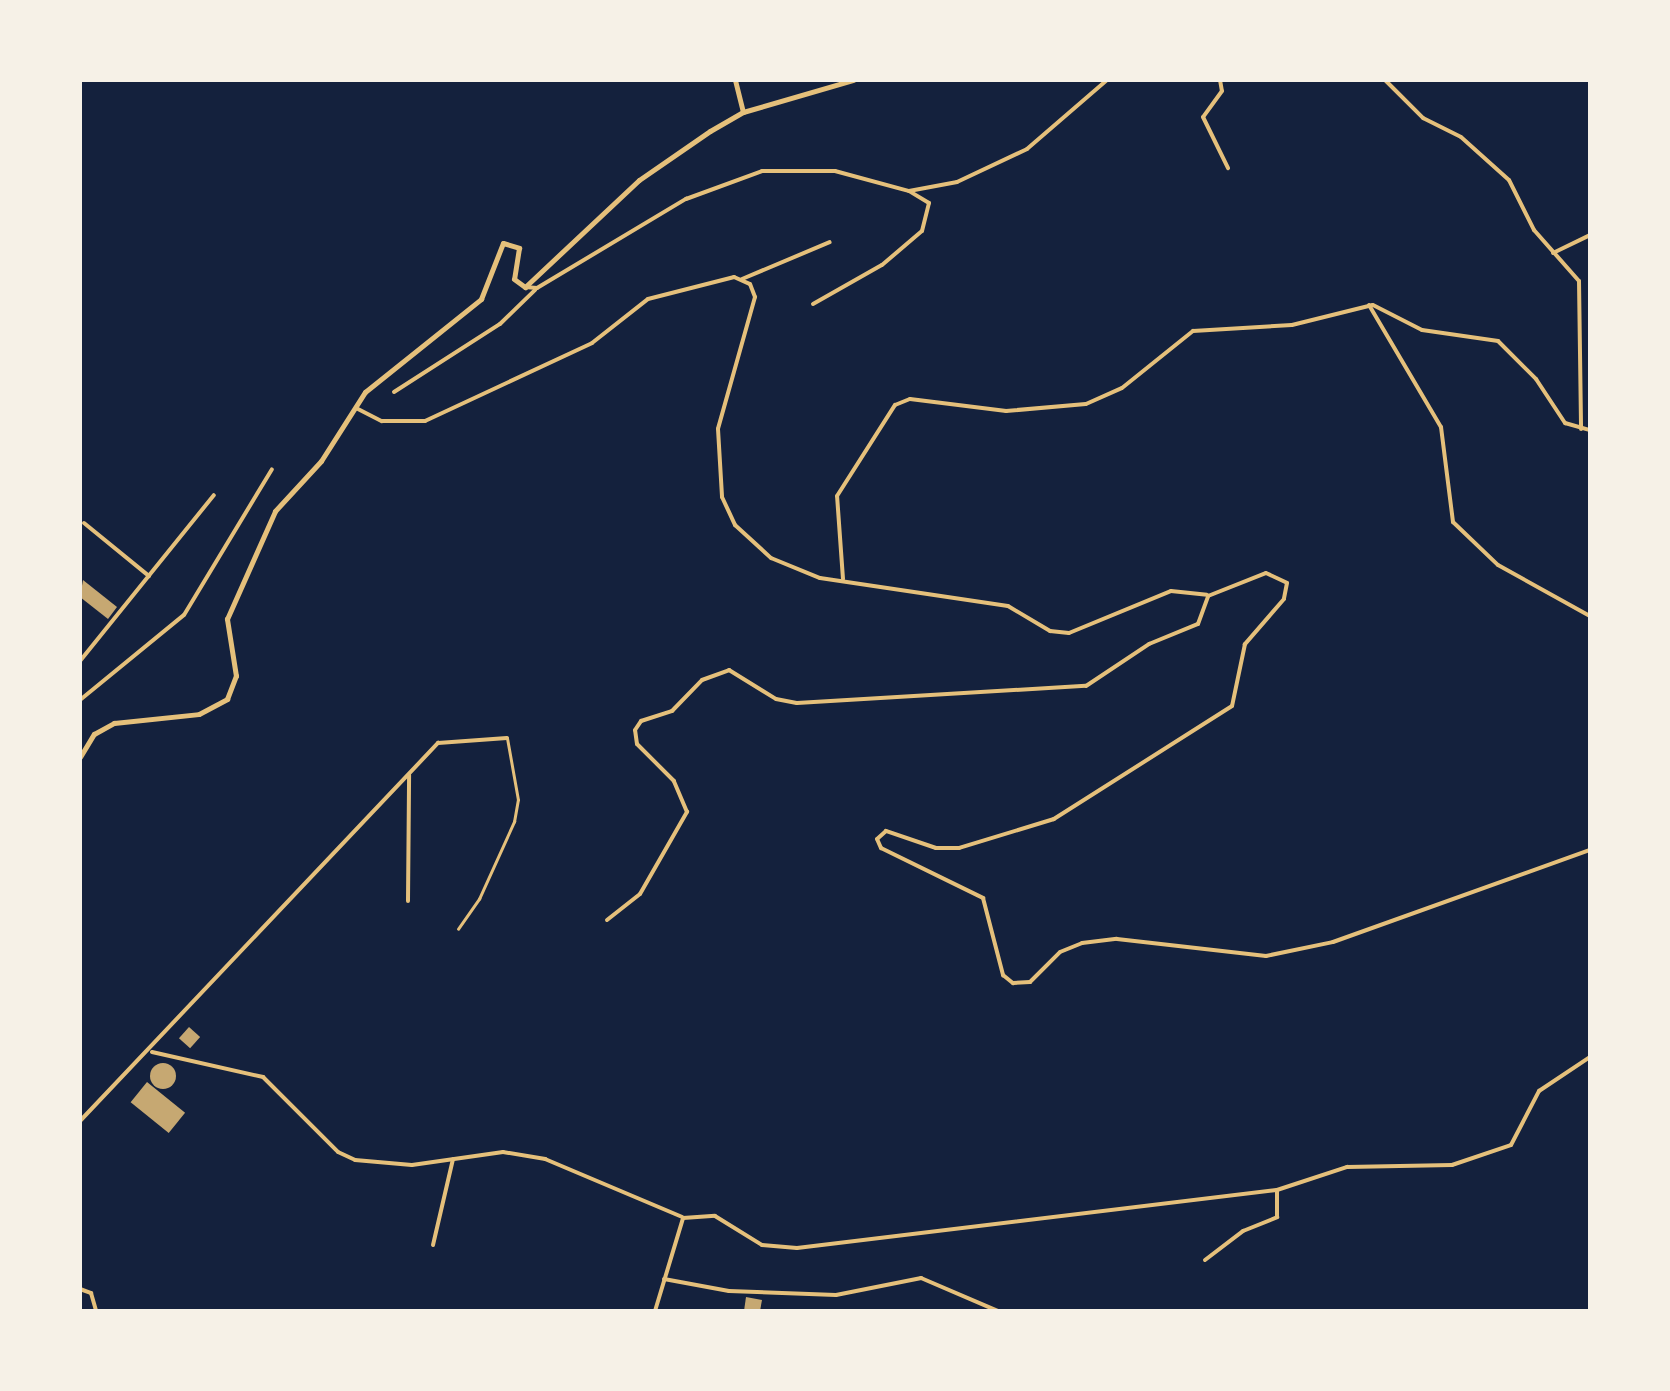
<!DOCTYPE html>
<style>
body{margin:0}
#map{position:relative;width:1670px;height:1391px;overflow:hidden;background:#14213d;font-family:Cabin,sans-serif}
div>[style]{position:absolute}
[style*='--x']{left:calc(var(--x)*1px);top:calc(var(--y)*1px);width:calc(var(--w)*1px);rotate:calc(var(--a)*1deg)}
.building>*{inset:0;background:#c6a872;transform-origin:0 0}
.round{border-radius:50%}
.service>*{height:2.5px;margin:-1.25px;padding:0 1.25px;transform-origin:1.25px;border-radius:1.25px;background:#e5c07b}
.minor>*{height:4px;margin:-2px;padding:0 2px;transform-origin:2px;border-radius:2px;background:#e5c07b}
.tertiary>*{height:5px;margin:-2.5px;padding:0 2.5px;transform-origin:2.5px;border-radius:2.5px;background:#e5c07b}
span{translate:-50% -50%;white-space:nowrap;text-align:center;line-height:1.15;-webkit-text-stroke:10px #f6f1e7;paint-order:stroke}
.frame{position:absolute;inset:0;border:82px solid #f6f1e7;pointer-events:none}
</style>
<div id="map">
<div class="building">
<i style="clip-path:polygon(83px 580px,117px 607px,108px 619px,80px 597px)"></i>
<i style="left:189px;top:1027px;width:15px;height:15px;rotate:42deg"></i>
<i class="round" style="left:150px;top:1063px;width:26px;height:26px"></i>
<i style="left:147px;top:1082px;width:49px;height:26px;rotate:39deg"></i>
<i style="clip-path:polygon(746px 1297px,762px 1300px,760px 1311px,744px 1311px)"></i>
</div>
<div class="service">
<i style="--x:458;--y:929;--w:37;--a:-55"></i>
<i style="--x:479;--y:899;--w:85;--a:-65.6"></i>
<i style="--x:514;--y:822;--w:22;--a:-80"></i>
<i style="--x:518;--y:800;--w:63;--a:-100.1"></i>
<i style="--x:1504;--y:1311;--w:12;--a:0"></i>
</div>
<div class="minor">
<i style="--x:1220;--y:80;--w:11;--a:80"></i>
<i style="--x:1222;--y:91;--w:32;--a:126"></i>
<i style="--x:1203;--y:117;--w:57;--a:63.9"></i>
<i style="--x:1385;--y:80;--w:54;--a:45"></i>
<i style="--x:1423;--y:118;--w:42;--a:26.6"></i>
<i style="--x:1461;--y:137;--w:64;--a:41.9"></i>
<i style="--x:1509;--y:180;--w:56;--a:63.4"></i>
<i style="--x:1534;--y:230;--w:68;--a:48.6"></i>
<i style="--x:1579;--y:281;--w:148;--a:89.2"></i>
<i style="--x:1553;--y:253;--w:41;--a:-25.9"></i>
<i style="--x:742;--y:279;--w:95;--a:-22.8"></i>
<i style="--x:525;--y:287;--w:12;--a:5"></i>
<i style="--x:537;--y:288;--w:174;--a:-30.9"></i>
<i style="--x:686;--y:199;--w:81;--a:-20.2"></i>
<i style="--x:762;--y:171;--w:73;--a:0"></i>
<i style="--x:835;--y:171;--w:77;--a:15.1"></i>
<i style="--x:909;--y:191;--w:49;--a:-10.6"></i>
<i style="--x:957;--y:182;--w:77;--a:-25.2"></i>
<i style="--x:1027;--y:149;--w:106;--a:-40.8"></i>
<i style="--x:813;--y:304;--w:79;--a:-29.5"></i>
<i style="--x:882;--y:265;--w:52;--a:-40.4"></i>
<i style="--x:922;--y:231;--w:29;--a:-76"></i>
<i style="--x:929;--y:203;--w:23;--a:-149"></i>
<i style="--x:1369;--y:305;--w:142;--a:59.5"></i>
<i style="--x:1441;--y:427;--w:96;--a:82.8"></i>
<i style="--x:1453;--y:522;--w:62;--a:43.7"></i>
<i style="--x:1498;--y:565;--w:105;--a:29"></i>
<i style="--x:394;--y:392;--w:126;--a:-32.7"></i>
<i style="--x:500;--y:324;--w:49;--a:-44.2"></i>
<i style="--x:356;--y:408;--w:29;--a:27"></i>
<i style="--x:382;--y:421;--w:43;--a:0"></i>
<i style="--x:425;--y:421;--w:184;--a:-25"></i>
<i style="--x:592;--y:343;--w:71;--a:-38.2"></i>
<i style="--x:648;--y:299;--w:89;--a:-14.3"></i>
<i style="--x:734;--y:277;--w:17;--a:24"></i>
<i style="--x:750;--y:284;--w:14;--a:69"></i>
<i style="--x:755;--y:297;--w:137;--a:105.7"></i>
<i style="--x:718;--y:429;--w:68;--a:86.6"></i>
<i style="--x:722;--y:497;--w:31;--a:65"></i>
<i style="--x:735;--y:525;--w:49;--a:42.5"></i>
<i style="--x:771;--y:558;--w:53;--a:22.2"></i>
<i style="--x:820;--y:578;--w:190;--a:8.5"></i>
<i style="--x:1008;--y:606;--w:49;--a:30.8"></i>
<i style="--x:1050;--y:631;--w:19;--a:6"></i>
<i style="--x:1069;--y:633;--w:110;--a:-22.4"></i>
<i style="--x:1171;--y:591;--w:36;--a:6"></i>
<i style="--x:84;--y:523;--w:84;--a:39.2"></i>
<i style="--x:843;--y:579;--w:83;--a:-94.1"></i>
<i style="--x:837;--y:496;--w:108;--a:-57.5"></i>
<i style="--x:895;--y:405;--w:16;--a:-22"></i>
<i style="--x:910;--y:399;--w:97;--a:7.1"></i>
<i style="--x:1006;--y:411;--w:80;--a:-5"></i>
<i style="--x:1086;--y:404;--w:39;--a:-24"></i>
<i style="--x:1122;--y:388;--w:91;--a:-38.8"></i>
<i style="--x:1193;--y:331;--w:99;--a:-3.5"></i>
<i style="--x:1292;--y:325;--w:83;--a:-13.9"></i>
<i style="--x:1373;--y:305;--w:55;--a:27"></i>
<i style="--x:1422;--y:330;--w:77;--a:8.2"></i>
<i style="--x:1498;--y:341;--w:54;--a:45"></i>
<i style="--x:1536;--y:379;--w:53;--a:56.6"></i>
<i style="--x:1565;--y:423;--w:26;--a:16"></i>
<i style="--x:1208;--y:596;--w:62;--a:-21.6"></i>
<i style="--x:1266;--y:573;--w:23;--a:25"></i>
<i style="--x:1287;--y:583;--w:16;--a:101"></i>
<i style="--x:1284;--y:599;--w:60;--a:130.9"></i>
<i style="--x:1245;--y:644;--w:63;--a:101.8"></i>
<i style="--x:1232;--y:706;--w:211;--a:147.6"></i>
<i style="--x:1054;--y:819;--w:99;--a:163"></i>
<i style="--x:959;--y:848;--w:23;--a:180"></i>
<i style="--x:936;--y:848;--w:53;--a:-161.2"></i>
<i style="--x:886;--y:831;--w:12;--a:138"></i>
<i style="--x:877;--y:839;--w:10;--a:66"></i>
<i style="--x:881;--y:848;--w:114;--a:26.1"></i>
<i style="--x:983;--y:898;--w:80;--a:75.4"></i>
<i style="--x:1003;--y:975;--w:13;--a:39"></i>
<i style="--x:1013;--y:983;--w:17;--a:-3"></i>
<i style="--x:1030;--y:982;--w:42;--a:-45"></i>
<i style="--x:1060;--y:952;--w:24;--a:-22"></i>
<i style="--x:1082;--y:943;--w:35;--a:-7"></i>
<i style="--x:1117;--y:939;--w:150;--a:6.5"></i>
<i style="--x:1266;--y:956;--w:68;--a:-11.8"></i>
<i style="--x:1333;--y:942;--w:273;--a:-19.7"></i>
<i style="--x:80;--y:661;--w:213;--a:-51.1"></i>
<i style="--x:80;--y:700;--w:134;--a:-39.3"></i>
<i style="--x:184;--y:615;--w:170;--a:-58.9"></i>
<i style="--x:408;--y:901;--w:126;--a:-89.5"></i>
<i style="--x:607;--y:920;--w:42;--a:-38.2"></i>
<i style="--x:640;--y:894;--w:95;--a:-60.2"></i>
<i style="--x:687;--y:812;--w:34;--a:-113"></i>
<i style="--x:674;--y:781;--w:52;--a:-135"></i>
<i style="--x:637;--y:744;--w:14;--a:-98"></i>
<i style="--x:635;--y:730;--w:11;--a:-56"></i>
<i style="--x:641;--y:721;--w:33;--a:-18"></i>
<i style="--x:672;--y:711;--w:43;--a:-45.9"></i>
<i style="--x:702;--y:680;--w:29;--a:-20"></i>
<i style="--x:729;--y:670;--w:55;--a:31.7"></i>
<i style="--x:776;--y:699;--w:21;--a:11"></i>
<i style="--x:797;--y:703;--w:289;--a:-3.4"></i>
<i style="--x:1086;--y:686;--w:76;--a:-33.7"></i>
<i style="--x:1149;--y:644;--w:53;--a:-22.2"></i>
<i style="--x:1198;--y:624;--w:30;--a:-70"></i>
<i style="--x:152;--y:1052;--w:114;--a:12.7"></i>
<i style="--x:263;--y:1077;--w:106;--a:45"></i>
<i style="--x:338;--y:1152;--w:19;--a:25"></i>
<i style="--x:355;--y:1160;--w:57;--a:5"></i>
<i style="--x:412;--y:1165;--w:92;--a:-8.1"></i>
<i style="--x:503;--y:1152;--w:43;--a:9.5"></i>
<i style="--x:545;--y:1159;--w:149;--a:22.9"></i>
<i style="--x:80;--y:1121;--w:521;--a:-46.56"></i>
<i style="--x:438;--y:743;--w:69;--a:-4.1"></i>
<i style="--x:683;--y:1218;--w:32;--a:-4"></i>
<i style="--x:715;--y:1216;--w:55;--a:31.7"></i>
<i style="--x:762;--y:1245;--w:35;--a:5"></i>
<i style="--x:797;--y:1248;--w:483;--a:-6.9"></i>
<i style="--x:1277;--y:1190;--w:74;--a:-18.2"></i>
<i style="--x:1347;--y:1167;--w:105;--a:-1.1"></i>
<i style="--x:1452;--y:1165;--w:62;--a:-18.7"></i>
<i style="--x:1511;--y:1145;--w:61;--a:-62.6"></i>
<i style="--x:1539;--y:1091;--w:61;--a:-33.7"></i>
<i style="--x:433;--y:1245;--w:88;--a:-76.9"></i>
<i style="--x:1205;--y:1260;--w:48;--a:-37.3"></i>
<i style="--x:1243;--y:1231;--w:37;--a:-22"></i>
<i style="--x:1277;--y:1217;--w:26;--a:-90"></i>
<i style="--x:664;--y:1279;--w:66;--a:10.5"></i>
<i style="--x:729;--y:1291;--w:107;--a:2.1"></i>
<i style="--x:836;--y:1295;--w:87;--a:-11.3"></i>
<i style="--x:921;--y:1278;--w:84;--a:23.2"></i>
<i style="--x:80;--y:1289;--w:12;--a:20"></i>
<i style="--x:91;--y:1293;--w:19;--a:74"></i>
<i style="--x:655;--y:1311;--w:97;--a:-73.2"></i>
</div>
<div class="tertiary">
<i style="--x:735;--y:80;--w:33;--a:76"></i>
<i style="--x:80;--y:757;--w:27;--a:-59"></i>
<i style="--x:94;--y:734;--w:23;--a:-29"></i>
<i style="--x:114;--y:723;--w:85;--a:-6"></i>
<i style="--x:199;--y:714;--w:32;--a:-28"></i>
<i style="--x:227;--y:699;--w:25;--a:-69"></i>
<i style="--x:236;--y:676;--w:58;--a:-99"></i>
<i style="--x:227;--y:619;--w:118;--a:-66"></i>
<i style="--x:275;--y:511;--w:68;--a:-47.4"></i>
<i style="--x:321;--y:461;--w:82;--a:-57.5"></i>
<i style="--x:365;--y:392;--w:149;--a:-38.7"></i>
<i style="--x:481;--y:299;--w:60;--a:-68.6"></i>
<i style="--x:503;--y:243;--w:17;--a:17"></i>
<i style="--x:519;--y:248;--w:31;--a:99"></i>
<i style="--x:514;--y:279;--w:14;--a:36"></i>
<i style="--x:525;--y:287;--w:156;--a:-43.2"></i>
<i style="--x:639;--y:180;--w:86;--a:-34.6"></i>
<i style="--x:710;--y:131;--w:38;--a:-30"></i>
<i style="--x:743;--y:112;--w:115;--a:-16.2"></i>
</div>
<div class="frame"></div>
</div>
